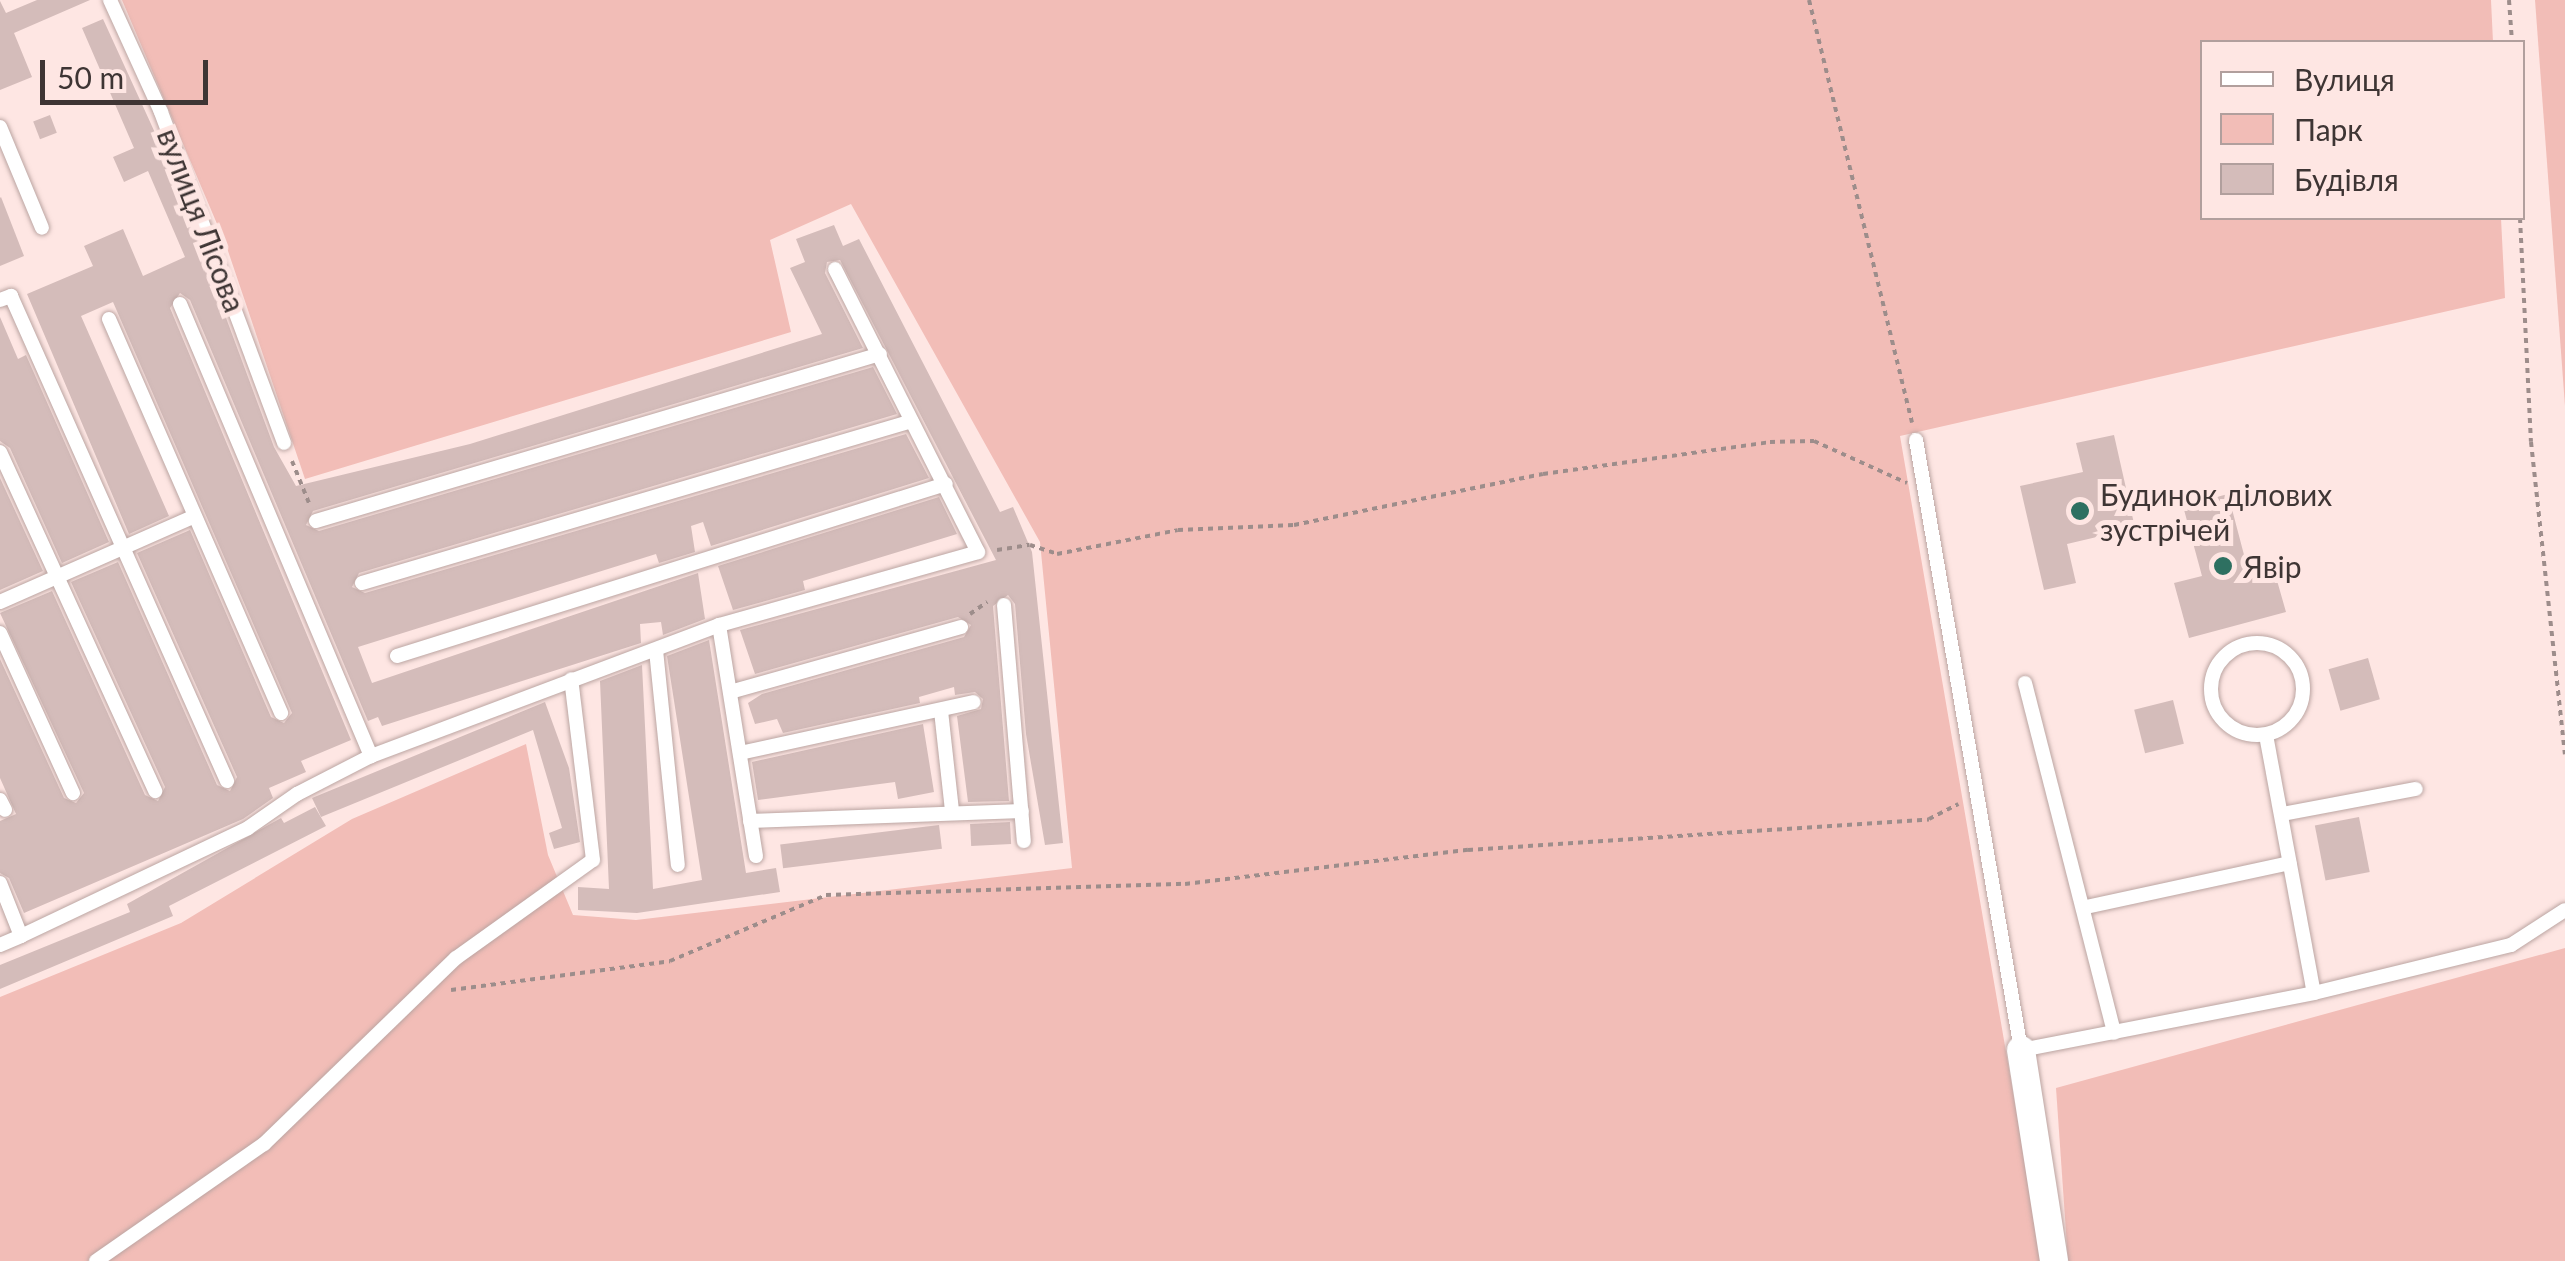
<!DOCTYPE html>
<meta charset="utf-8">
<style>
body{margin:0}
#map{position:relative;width:2565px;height:1261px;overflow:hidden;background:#fee6e3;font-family:Lato,sans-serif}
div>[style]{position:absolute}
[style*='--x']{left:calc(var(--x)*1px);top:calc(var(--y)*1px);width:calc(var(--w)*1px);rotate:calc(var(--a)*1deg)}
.green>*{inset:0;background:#f2bdb7}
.building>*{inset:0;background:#d4bcba;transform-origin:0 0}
.path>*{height:4px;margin-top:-2px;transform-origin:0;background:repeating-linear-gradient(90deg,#9d8d8b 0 5px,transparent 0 10px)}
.roads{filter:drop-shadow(0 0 2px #bba5a2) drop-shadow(0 0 2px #bba5a2)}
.service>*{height:14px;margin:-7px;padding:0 7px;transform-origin:7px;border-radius:7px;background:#fff}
.service>.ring{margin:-7px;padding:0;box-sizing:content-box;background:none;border:14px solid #fff;border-radius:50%}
.minor>*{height:28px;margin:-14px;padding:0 14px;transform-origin:14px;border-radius:14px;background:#fff}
.dots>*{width:28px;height:28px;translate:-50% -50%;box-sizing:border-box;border:5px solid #fee6e3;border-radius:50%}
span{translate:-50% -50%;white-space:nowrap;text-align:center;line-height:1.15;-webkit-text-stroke:10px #fee6e3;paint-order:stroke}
.street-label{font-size:30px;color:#3e3534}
.poi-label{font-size:30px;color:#3e3534}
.left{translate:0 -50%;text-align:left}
.legend{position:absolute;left:2200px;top:40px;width:325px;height:180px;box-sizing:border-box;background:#fee6e3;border:2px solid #b19f9d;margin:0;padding:12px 18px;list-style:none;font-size:30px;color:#3e3534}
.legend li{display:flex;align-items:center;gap:20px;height:50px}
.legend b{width:50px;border:2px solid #b19f9d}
.scale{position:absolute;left:40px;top:60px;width:168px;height:45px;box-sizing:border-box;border:5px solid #3e3534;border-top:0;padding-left:12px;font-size:30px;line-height:35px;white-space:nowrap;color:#3e3534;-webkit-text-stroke:8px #fee6e3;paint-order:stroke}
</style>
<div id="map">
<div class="green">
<i style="clip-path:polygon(122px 0,2491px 0,2493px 42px,2202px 42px,2202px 218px,2501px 218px,2505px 298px,1900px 436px,2042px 1261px,0 1261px,0 997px,181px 923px,352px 819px,526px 744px,548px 855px,573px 915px,636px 920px,1072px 868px,1040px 542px,851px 204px,770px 240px,791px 332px,305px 479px,226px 245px)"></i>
<i style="clip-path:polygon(2535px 0,2565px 0,2565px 406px)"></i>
<i style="clip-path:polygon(2565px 948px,2565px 1261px,2068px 1261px,2056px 1088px)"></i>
</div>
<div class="building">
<i style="clip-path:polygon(37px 0,90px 0,14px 33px,32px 77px,0 90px,0 1px,6px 13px)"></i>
<i style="clip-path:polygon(103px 19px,167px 159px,274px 447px,296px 486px,470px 444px,822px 334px,790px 268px,805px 262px,796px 239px,834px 225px,843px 246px,859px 239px,1000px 512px,1013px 507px,1032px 552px,1063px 843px,1045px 845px,1026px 734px,1015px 604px,1008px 595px,993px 606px,1009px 801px,968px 802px,957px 716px,981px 709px,983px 699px,975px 692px,955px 695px,954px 687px,919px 697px,920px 703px,783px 733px,777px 719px,755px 724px,748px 703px,762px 694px,964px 637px,971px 625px,958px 617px,755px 674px,740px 630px,996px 560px,840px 260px,827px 262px,825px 273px,863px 348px,313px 511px,306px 525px,319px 531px,873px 367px,897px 414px,359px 573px,352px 587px,365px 593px,906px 434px,929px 478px,711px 546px,703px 522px,691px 526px,695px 552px,659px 563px,656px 554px,358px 647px,372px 683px,698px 573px,705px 619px,663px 635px,661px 622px,640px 624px,641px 643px,382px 726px,378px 717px,368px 721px,190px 300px,180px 293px,170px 308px,351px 740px,301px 761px,306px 772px,269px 788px,273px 798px,243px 819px,24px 913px,9px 878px,0 873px,0 821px,16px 814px,0 778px,0 659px,64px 798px,76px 803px,84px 793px,0 613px,52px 591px,145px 795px,158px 801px,165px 787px,71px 582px,118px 562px,217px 785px,230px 791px,237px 777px,137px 553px,190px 530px,271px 717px,284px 723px,292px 713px,113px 302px,81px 316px,169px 516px,129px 534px,27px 294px,93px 266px,84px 246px,123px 229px,143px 276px,185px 257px,148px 171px,124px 182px,113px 157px,134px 148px,82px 28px)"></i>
<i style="left:50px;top:115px;width:19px;height:18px;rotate:69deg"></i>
<i style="clip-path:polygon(1px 197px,24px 256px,0 266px,0 198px)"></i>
<i style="clip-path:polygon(0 317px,18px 359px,26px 355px,109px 542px,62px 563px,10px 448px,0 441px)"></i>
<i style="clip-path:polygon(2114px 435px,2135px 528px,2067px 544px,2076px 583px,2044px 590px,2020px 486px,2083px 472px,2076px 443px)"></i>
<i style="clip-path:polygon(0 478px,43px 571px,0 590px)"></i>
<i style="clip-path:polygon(2228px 494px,2248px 570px,2272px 563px,2286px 612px,2189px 638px,2174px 583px,2202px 576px,2183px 506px)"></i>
<i style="clip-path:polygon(939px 497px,957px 534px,803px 581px,805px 590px,733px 610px,718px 566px)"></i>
<i style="clip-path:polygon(709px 640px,746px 873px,776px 868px,780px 892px,637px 913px,578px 910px,578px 887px,609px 889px,600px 681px,642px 665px,653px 889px,702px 880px,667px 656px)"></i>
<i style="left:2368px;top:658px;width:43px;height:41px;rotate:74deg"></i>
<i style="left:2173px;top:700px;width:45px;height:40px;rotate:76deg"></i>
<i style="clip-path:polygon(545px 702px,569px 768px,580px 842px,554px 849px,549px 833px,562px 828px,533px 730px,321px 817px,312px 798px)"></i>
<i style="clip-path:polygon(923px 724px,934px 792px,898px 799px,895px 782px,758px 800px,752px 762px)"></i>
<i style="clip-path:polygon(315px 807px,326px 826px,169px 906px,173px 916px,0 989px,0 965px,130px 912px,127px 904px,281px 818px,284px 823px)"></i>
<i style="left:2359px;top:817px;width:56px;height:45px;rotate:79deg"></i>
<i style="left:1010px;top:822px;width:22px;height:40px;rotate:87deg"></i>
<i style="left:939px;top:825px;width:24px;height:160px;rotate:83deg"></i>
</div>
<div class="path">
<i style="--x:1809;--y:0;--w:435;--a:76.3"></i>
<i style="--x:2509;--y:0;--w:42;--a:85.9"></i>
<i style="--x:2520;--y:218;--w:224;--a:87.2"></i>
<i style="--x:2531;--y:442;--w:314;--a:83.8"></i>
<i style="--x:292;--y:461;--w:45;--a:68"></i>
<i style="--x:997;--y:550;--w:33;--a:-9"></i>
<i style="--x:1030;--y:545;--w:28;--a:18"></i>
<i style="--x:1057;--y:554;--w:123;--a:-11.2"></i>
<i style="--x:1178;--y:530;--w:116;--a:-2.5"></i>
<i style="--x:1294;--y:525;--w:254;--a:-11.6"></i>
<i style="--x:1543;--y:474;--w:229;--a:-8"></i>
<i style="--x:1770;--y:442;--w:44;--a:-1.3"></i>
<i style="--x:1814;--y:441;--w:102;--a:24.3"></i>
<i style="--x:970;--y:614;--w:21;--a:-35"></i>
<i style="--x:451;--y:990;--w:221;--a:-7.5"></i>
<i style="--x:670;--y:961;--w:169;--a:-22.9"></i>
<i style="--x:826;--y:895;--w:359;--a:-1.8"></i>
<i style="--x:1185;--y:884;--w:285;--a:-6.9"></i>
<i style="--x:1468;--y:850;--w:462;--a:-3.8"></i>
<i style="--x:1929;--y:819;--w:33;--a:-27"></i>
</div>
<div class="roads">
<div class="service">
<i style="--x:110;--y:0;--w:123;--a:65.5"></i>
<i style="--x:161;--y:112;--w:353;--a:69.6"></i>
<i style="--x:0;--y:127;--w:109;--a:67.4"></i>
<i style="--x:0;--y:300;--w:12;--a:-20"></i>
<i style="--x:11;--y:296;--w:531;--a:65.99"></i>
<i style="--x:180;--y:304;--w:491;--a:67.1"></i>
<i style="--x:109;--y:319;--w:430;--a:66.4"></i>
<i style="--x:1916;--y:440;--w:619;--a:80.23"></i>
<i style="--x:2021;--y:1050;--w:298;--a:-11"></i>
<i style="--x:2314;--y:993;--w:203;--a:-13.7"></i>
<i style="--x:2511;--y:945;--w:64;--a:-32.9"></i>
<i style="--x:0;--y:452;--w:373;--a:65.4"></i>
<i style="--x:316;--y:521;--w:588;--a:-16.49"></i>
<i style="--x:362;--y:583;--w:573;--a:-16.41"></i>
<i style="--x:0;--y:602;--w:211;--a:-23.8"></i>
<i style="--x:1004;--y:605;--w:237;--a:85.2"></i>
<i style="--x:719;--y:625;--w:234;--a:80.9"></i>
<i style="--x:0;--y:633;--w:176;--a:65.5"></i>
<i class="ring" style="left:2211px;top:643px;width:78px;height:78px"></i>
<i style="--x:656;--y:650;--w:216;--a:84.2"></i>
<i style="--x:397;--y:656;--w:575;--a:-17.4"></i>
<i style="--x:2025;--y:683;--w:361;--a:75.7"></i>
<i style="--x:730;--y:692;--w:240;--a:-15.7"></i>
<i style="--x:941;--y:711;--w:101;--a:83.7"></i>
<i style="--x:2266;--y:735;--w:262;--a:79.5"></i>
<i style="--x:740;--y:753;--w:239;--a:-12.3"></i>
<i style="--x:0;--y:800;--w:11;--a:63"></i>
<i style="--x:2282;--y:814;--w:136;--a:-10.6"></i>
<i style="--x:750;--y:821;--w:272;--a:-2.1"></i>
<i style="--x:0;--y:883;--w:57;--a:68.4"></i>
<i style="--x:21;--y:936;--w:251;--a:-25.4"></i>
<i style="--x:248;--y:828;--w:60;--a:-34.8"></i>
<i style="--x:297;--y:794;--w:83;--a:-27.2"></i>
<i style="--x:371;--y:756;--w:372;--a:-20.6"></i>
<i style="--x:719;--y:625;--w:269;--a:-15.7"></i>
<i style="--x:978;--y:552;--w:317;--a:-116.8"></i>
<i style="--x:2086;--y:907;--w:208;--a:-12.2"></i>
<i style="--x:0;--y:945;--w:23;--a:-23"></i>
<i style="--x:96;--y:1261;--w:205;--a:-34.9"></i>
<i style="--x:264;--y:1144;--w:267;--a:-44.1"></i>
<i style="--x:456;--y:958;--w:168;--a:-35.6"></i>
<i style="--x:593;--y:860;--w:182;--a:-96.9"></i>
</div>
<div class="minor">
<i style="--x:2021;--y:1050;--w:214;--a:81.1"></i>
</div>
</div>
<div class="dots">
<i style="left:2080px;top:511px;background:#2e7061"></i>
<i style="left:2223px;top:566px;background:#2e7061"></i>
</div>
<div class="street-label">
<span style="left:202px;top:220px;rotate:69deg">вулиця Лісова</span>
</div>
<div class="poi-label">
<span class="left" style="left:2100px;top:511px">Будинок ділових<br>зустрічей</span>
<span class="left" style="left:2243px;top:566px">Явір</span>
</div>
<ul class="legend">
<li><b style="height:12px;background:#fff"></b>Вулиця</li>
<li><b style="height:28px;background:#f2bdb7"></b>Парк</li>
<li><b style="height:28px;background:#d4bcba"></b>Будівля</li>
</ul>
<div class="scale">50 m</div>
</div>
